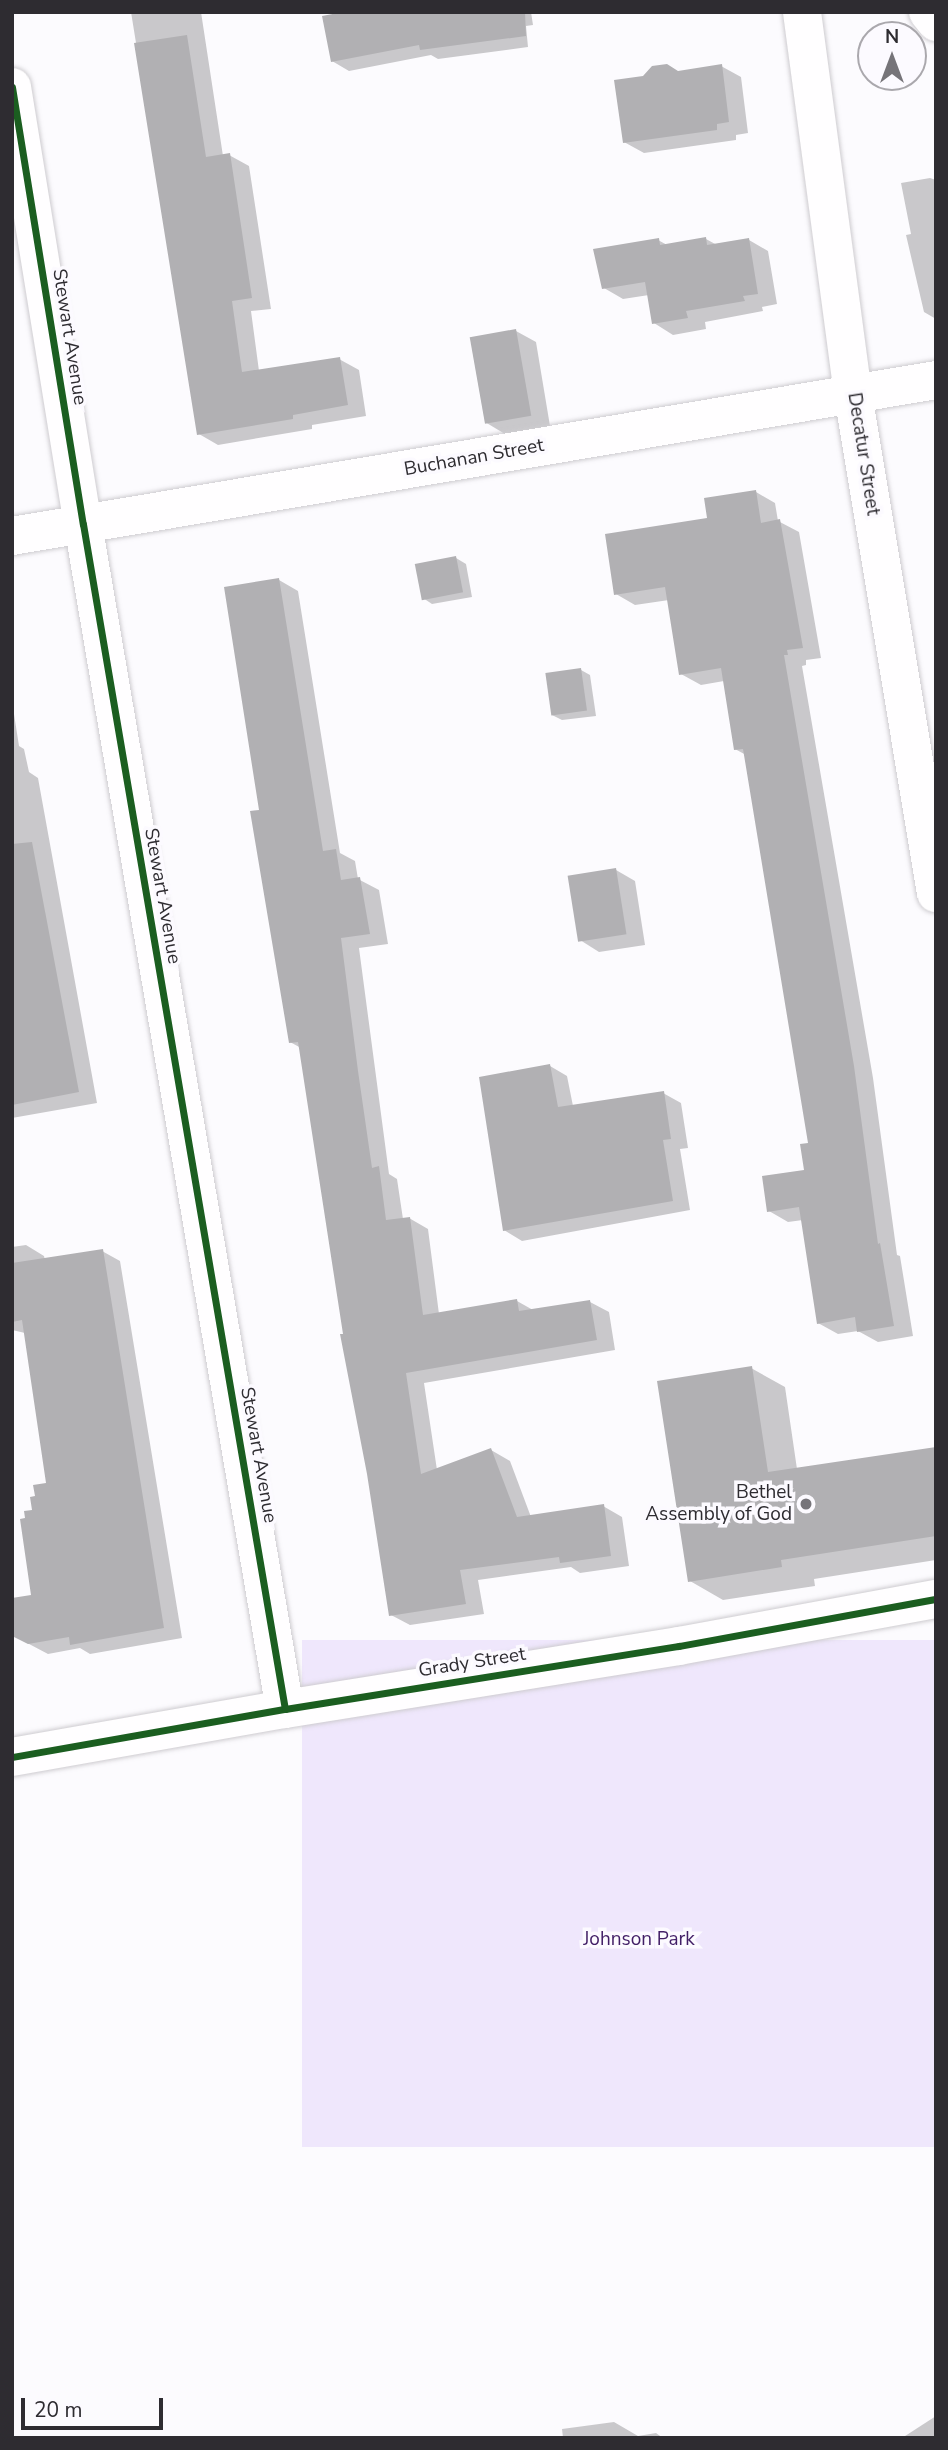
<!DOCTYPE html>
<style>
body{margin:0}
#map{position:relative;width:948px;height:2450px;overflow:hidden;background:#fcfbfe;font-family:"Nunito Sans",sans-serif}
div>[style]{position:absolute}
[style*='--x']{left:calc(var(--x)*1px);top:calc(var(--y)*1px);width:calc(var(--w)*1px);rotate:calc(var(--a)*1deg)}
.green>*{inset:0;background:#efe7fc;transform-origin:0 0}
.shadow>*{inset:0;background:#0003}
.building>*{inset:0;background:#b1b0b3;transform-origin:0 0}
.roads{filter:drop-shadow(0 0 2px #ceccd0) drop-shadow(0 0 2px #ceccd0)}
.minor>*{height:38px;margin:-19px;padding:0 19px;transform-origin:19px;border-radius:19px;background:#fffeff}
.cycleway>*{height:7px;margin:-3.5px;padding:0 3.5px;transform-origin:3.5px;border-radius:3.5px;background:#1b5e20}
.dots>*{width:19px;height:19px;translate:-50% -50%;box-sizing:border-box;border:4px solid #fcfaff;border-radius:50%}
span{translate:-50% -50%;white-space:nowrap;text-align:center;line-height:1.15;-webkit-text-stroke:7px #fcfaff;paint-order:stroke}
.street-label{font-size:19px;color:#2e2c31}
.poi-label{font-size:19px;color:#2e2c31}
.right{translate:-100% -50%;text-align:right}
.park-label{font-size:19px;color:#411e66}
.frame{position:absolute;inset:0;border:14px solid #2e2c31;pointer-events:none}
.north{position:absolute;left:857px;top:21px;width:70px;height:70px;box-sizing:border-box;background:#fcfaff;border:2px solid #aaa8ad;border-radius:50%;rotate:0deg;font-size:19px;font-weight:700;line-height:28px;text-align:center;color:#2e2c31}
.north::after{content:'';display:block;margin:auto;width:24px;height:32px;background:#767479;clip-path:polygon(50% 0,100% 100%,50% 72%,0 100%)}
.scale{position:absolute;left:21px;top:2398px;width:142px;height:32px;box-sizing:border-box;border:4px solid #2e2c31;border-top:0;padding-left:9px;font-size:21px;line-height:24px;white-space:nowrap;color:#2e2c31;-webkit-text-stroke:5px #fcfaff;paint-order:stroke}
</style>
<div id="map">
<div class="green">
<i style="left:936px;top:1640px;width:507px;height:634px;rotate:90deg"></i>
</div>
<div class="shadow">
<i style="clip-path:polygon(131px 12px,201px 12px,223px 156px,229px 155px,249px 166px,271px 309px,251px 311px,259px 371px,339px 359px,359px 370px,366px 416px,312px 425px,312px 429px,218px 445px,199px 434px)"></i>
<i style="clip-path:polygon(391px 12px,531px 12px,533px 25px,526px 26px,528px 47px,438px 59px,431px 55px,349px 71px,332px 61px)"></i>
<i style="clip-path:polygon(721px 66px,741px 77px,748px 133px,736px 135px,736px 140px,644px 153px,624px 142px,678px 72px)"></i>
<i style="clip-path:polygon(930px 178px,936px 180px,936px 319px,924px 312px,906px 235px,911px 234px,901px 183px)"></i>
<i style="clip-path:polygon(706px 239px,717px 245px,749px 240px,768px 251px,777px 304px,762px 307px,763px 311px,705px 322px,706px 329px,673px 335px,654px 323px,649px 295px,623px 299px,604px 288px,658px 240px,669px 246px)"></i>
<i style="clip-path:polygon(516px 331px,536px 342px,550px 426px,505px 434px,485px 422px)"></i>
<i style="clip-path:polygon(756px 492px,775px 503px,778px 521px,799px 532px,821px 658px,806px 660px,806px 665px,802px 666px,873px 1078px,897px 1255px,900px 1256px,913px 1336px,878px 1342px,858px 1331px,838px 1334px,818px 1323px,803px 1220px,788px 1222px,769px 1211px,806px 1172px,810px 1145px,746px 755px,735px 749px,724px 681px,701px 685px,681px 674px,669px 600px,635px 605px,616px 594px,709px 519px)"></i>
<i style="clip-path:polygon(456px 558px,466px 564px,472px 597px,432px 604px,423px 598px)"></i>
<i style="clip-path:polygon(279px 580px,298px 591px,340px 853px,355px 861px,358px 879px,379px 890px,388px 944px,359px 948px,389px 1174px,397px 1179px,403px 1219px,409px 1218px,428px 1229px,439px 1314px,517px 1301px,533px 1310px,590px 1302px,609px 1312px,615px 1350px,424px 1383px,437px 1470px,491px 1450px,510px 1461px,531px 1517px,603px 1506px,622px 1517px,629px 1566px,580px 1573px,571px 1567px,478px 1580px,484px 1614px,410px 1625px,391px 1615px,301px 1048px,290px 1042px,261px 811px)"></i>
<i style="clip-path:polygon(581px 670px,590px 675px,596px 716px,562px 720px,552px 715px)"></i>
<i style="clip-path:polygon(12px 701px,19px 746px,24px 749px,29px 772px,38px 778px,97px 1103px,12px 1118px)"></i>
<i style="clip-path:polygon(616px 870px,635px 881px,645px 945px,599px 952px,580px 940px)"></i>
<i style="clip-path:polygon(550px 1066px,567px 1076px,573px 1106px,663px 1093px,681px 1103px,688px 1148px,680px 1149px,690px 1210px,522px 1241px,504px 1230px)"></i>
<i style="clip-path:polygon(26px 1245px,44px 1256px,45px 1260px,102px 1251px,120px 1261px,182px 1638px,90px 1654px,80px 1648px,48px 1654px,12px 1635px,33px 1597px,34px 1511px,37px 1498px,48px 1485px,25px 1333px,12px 1330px,12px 1247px)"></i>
<i style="clip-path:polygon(751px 1368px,785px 1387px,797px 1469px,936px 1449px,936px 1560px,814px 1579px,815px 1586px,723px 1600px,690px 1581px)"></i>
<i style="clip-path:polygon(936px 2416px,936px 2438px,902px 2438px)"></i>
<i style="clip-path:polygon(614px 2422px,638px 2436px,656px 2433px,663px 2438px,563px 2438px,562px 2429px)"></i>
</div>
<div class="building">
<i style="clip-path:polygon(343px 12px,525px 12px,526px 36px,420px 50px,419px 45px,331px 62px,322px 16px)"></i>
<i style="clip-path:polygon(187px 35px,206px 157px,230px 153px,252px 298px,232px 301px,242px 372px,340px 357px,348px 405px,293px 415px,293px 419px,197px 435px,134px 43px)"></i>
<i style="clip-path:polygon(667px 64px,678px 71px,722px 64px,729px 122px,717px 124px,717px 130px,623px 143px,614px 80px,643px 76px,652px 66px)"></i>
<i style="clip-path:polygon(706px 237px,707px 245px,749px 238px,758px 294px,743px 296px,745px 301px,686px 311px,688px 318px,652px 324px,645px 282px,602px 289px,593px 249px,659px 238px,660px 245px)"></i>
<i style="left:516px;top:329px;width:88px;height:47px;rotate:80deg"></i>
<i style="clip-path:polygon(756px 490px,761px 523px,780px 519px,803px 648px,787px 650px,788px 655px,784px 655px,854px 1066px,878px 1244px,880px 1243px,894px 1326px,857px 1332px,855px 1317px,817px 1324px,799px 1207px,767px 1212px,762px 1176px,804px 1170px,800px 1144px,808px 1143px,743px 749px,734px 750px,721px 668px,679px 675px,665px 587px,614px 595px,605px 534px,707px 518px,704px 498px)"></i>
<i style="left:456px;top:556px;width:37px;height:42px;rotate:79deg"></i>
<i style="clip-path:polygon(279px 578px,323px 851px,336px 849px,341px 880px,360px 877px,370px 934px,341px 938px,358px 1071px,372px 1168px,379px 1166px,386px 1220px,410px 1217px,423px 1315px,517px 1299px,519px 1311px,590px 1300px,597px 1340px,406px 1373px,421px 1474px,491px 1448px,517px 1517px,604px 1504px,611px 1556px,560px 1563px,559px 1557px,460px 1570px,466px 1604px,389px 1616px,367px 1474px,340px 1334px,343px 1334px,298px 1042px,289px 1043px,250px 811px,259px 810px,224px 587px)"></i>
<i style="left:581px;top:668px;width:43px;height:36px;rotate:82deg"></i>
<i style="clip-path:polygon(32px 842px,79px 1092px,12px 1105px,12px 844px)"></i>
<i style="left:616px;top:868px;width:67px;height:49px;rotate:81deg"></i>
<i style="clip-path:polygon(550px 1064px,558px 1107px,664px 1091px,671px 1139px,663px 1140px,673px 1201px,503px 1231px,479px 1077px)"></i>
<i style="clip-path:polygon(103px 1249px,164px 1628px,70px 1645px,69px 1637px,28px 1644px,12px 1636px,12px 1598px,31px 1595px,20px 1519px,25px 1518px,24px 1511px,32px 1510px,30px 1497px,35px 1496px,33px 1485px,46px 1483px,22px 1320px,12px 1322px,12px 1263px)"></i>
<i style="clip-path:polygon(752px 1366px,768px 1472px,936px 1447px,936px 1536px,781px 1560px,782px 1567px,688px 1582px,657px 1381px)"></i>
</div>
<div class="roads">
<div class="minor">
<i style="--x:802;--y:12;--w:385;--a:82.4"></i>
<i style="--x:853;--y:394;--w:506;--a:80.56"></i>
<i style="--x:928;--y:12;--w:13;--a:51"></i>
<i style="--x:12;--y:87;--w:443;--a:80.8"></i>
<i style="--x:83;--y:524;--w:1202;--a:80.33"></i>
<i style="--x:12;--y:536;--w:937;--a:-9.58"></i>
<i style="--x:12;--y:1757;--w:277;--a:-10"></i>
<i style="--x:285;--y:1709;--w:399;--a:-9.1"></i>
<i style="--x:679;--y:1646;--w:261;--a:-10.4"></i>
</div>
</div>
<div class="cycleway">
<i style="--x:12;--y:87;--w:443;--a:80.8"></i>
<i style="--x:83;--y:524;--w:1202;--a:80.33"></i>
<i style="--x:12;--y:1757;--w:277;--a:-10"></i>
<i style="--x:285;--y:1709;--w:399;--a:-9.1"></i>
<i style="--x:679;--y:1646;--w:261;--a:-10.4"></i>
</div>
<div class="dots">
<i style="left:806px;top:1504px;background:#767479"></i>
</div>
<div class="street-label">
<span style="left:69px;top:337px;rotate:81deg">Stewart Avenue</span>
<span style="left:863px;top:454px;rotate:81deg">Decatur Street</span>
<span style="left:474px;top:458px;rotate:-10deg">Buchanan Street</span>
<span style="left:162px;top:896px;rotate:80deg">Stewart Avenue</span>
<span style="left:258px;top:1455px;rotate:80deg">Stewart Avenue</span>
<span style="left:472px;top:1663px;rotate:-9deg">Grady Street</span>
</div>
<div class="poi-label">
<span class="right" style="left:792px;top:1504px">Bethel<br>Assembly of God</span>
</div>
<div class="park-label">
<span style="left:639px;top:1940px">Johnson Park</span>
</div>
<div class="frame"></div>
<div class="north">N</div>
<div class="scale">20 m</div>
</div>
